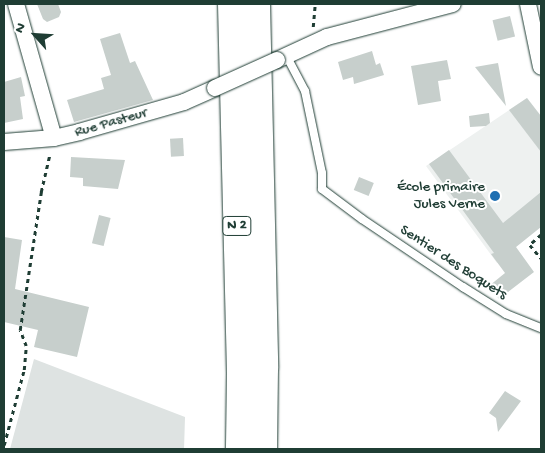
<!DOCTYPE html>
<meta charset="utf-8">
<style>
body{margin:0}
#map{position:relative;width:545px;height:453px;overflow:hidden;background:#fff;font-family:"Gochi Hand",sans-serif}
div>[style]{position:absolute}
[style*='--x']{left:calc(var(--x)*1px);top:calc(var(--y)*1px);width:calc(var(--w)*1px);rotate:calc(var(--a)*1deg)}
.built>*{inset:0;background:#eef1f0}
.green>*{inset:0;background:#dee3e2}
.building>*{inset:0;background:#c7cfcc;transform-origin:0 0}
.path>*{height:2.5px;margin-top:-1.25px;transform-origin:0;background:repeating-linear-gradient(90deg,#1f3d34 0 4px,transparent 0 8px)}
.roads{filter:drop-shadow(0 0 1px #1f3d34) drop-shadow(0 0 1px #1f3d34)}
.lane>*{height:8px;margin:-4px;padding:0 4px;transform-origin:4px;border-radius:4px;background:#fff}
.street>*{height:16px;margin:-8px;padding:0 8px;transform-origin:8px;border-radius:8px;background:#fff}
.highway>*{height:28px;margin:-14px;padding:0 14px;transform-origin:14px;border-radius:14px;background:#fff}
.bridges{filter:drop-shadow(0 0 1px #1f3d34) drop-shadow(0 0 1px #1f3d34)}
.street-bridge>*{height:16px;margin:-8px;padding:0 8px;transform-origin:8px;border-radius:8px;background:#fff}
.dots>*{width:14px;height:14px;translate:-50% -50%;box-sizing:border-box;border:2px solid #fff;border-radius:50%}
span{translate:-50% -50%;white-space:nowrap;text-align:center;line-height:1.15;-webkit-text-stroke:4px #fff;paint-order:stroke}
.shield-label span{padding:1px 4px;background:#fff;border:1px solid;border-radius:4px;-webkit-text-stroke-width:0}
.shield-label{font-size:14px;color:#1f3d34;font-weight:700}
.street-label{font-size:15px;color:#1f3d34}
.poi-label{font-size:15px;color:#1f3d34}
.right{translate:-100% -50%;text-align:right}
.frame{position:absolute;inset:0;border:5px solid #1f3d34;pointer-events:none}
.north{position:absolute;left:10px;top:10px;width:50px;height:50px;-webkit-text-stroke:4px #fff;paint-order:stroke;rotate:296deg;font-size:14px;font-weight:700;line-height:20px;text-align:center;color:#1f3d34}
.north::after{content:'';display:block;margin:auto;width:18px;height:22px;background:#1f3d34;clip-path:polygon(50% 0,100% 100%,50% 72%,0 100%)}
</style>
<div id="map">
<div class="built">
<i style="clip-path:polygon(527px 98px,541px 117px,541px 226px,497px 263px,426px 166px)"></i>
</div>
<div class="green">
<i style="clip-path:polygon(34px 359px,185px 417px,184px 449px,10px 449px)"></i>
</div>
<div class="building">
<i style="clip-path:polygon(37px 4px,58px 4px,61px 12px,59px 17px,47px 22px,43px 19px)"></i>
<i style="left:510px;top:16px;width:21px;height:18px;rotate:76deg"></i>
<i style="clip-path:polygon(120px 33px,130px 63px,135px 61px,153px 100px,74px 122px,67px 100px,104px 89px,101px 78px,111px 75px,100px 39px)"></i>
<i style="clip-path:polygon(372px 51px,376px 65px,380px 63px,384px 75px,354px 84px,353px 77px,343px 80px,338px 62px)"></i>
<i style="clip-path:polygon(447px 60px,451px 79px,438px 81px,441px 101px,418px 105px,411px 66px)"></i>
<i style="clip-path:polygon(498px 63px,506px 106px,475px 67px)"></i>
<i style="clip-path:polygon(21px 77px,25px 96px,20px 97px,23px 119px,4px 123px,4px 82px)"></i>
<i style="clip-path:polygon(527px 98px,541px 116px,541px 152px,509px 110px)"></i>
<i style="clip-path:polygon(489px 113px,490px 123px,486px 126px,470px 127px,469px 116px)"></i>
<i style="left:183px;top:138px;width:18px;height:13px;rotate:87deg"></i>
<i style="clip-path:polygon(449px 150px,503px 223px,541px 192px,541px 227px,516px 247px,534px 272px,499px 299px,489px 286px,505px 273px,491px 254px,494px 253px,429px 164px)"></i>
<i style="clip-path:polygon(71px 157px,125px 160px,118px 189px,83px 186px,83px 178px,70px 177px)"></i>
<i style="left:359px;top:177px;width:16px;height:14px;rotate:22deg"></i>
<i style="left:99px;top:215px;width:12px;height:29px;rotate:14deg"></i>
<i style="clip-path:polygon(4px 237px,22px 240px,15px 289px,89px 307px,77px 357px,34px 347px,38px 330px,4px 322px)"></i>
<i style="clip-path:polygon(505px 391px,521px 401px,498px 432px,496px 418px,489px 413px)"></i>
</div>
<div class="path">
<i style="--x:313;--y:27;--w:23;--a:-85"></i>
<i style="--x:541;--y:235;--w:15;--a:138"></i>
<i style="--x:530;--y:245;--w:17;--a:50"></i>
<i style="--x:4;--y:445;--w:78;--a:-75.1"></i>
<i style="--x:24;--y:370;--w:24;--a:-85"></i>
<i style="--x:26;--y:346;--w:17;--a:-111"></i>
<i style="--x:20;--y:330;--w:140;--a:-81.3"></i>
<i style="--x:41;--y:192;--w:39;--a:-77"></i>
</div>
<div class="roads">
<div class="lane">
<i style="--x:286;--y:55;--w:41;--a:62.2"></i>
<i style="--x:305;--y:91;--w:84;--a:78.3"></i>
<i style="--x:322;--y:173;--w:16;--a:90"></i>
<i style="--x:322;--y:189;--w:50;--a:36.9"></i>
<i style="--x:362;--y:219;--w:122;--a:34"></i>
<i style="--x:463;--y:287;--w:51;--a:32.1"></i>
<i style="--x:506;--y:314;--w:38;--a:22"></i>
</div>
<div class="street">
<i style="--x:16;--y:4;--w:139;--a:74.2"></i>
<i style="--x:528;--y:4;--w:64;--a:78.3"></i>
<i style="--x:277;--y:60;--w:55;--a:-24.7"></i>
<i style="--x:327;--y:37;--w:130;--a:-14.7"></i>
<i style="--x:4;--y:142;--w:50;--a:-4.6"></i>
<i style="--x:54;--y:138;--w:26;--a:-13"></i>
<i style="--x:79;--y:132;--w:109;--a:-15.9"></i>
<i style="--x:184;--y:102;--w:34;--a:-24"></i>
</div>
<div class="highway">
<i style="--x:232;--y:4;--w:370;--a:88.6"></i>
<i style="--x:241;--y:374;--w:75;--a:90.8"></i>
<i style="--x:256;--y:4;--w:364;--a:88.7"></i>
<i style="--x:264;--y:368;--w:81;--a:90.7"></i>
</div>
</div>
<div class="bridges">
<div class="street-bridge">
<i style="--x:215;--y:88;--w:68;--a:-24.3"></i>
</div>
</div>
<div class="dots">
<i style="left:495px;top:196px;background:#1f6fb2"></i>
</div>
<div class="shield-label">
<span style="left:237px;top:226px">N 2</span>
</div>
<div class="street-label">
<span style="left:111px;top:123px;rotate:-16deg">Rue Pasteur</span>
<span style="left:453px;top:263px;rotate:33deg">Sentier des Boquets</span>
</div>
<div class="poi-label">
<span class="right" style="left:485px;top:196px">École primaire<br>Jules Verne</span>
</div>
<div class="frame"></div>
<div class="north">N</div>
</div>
